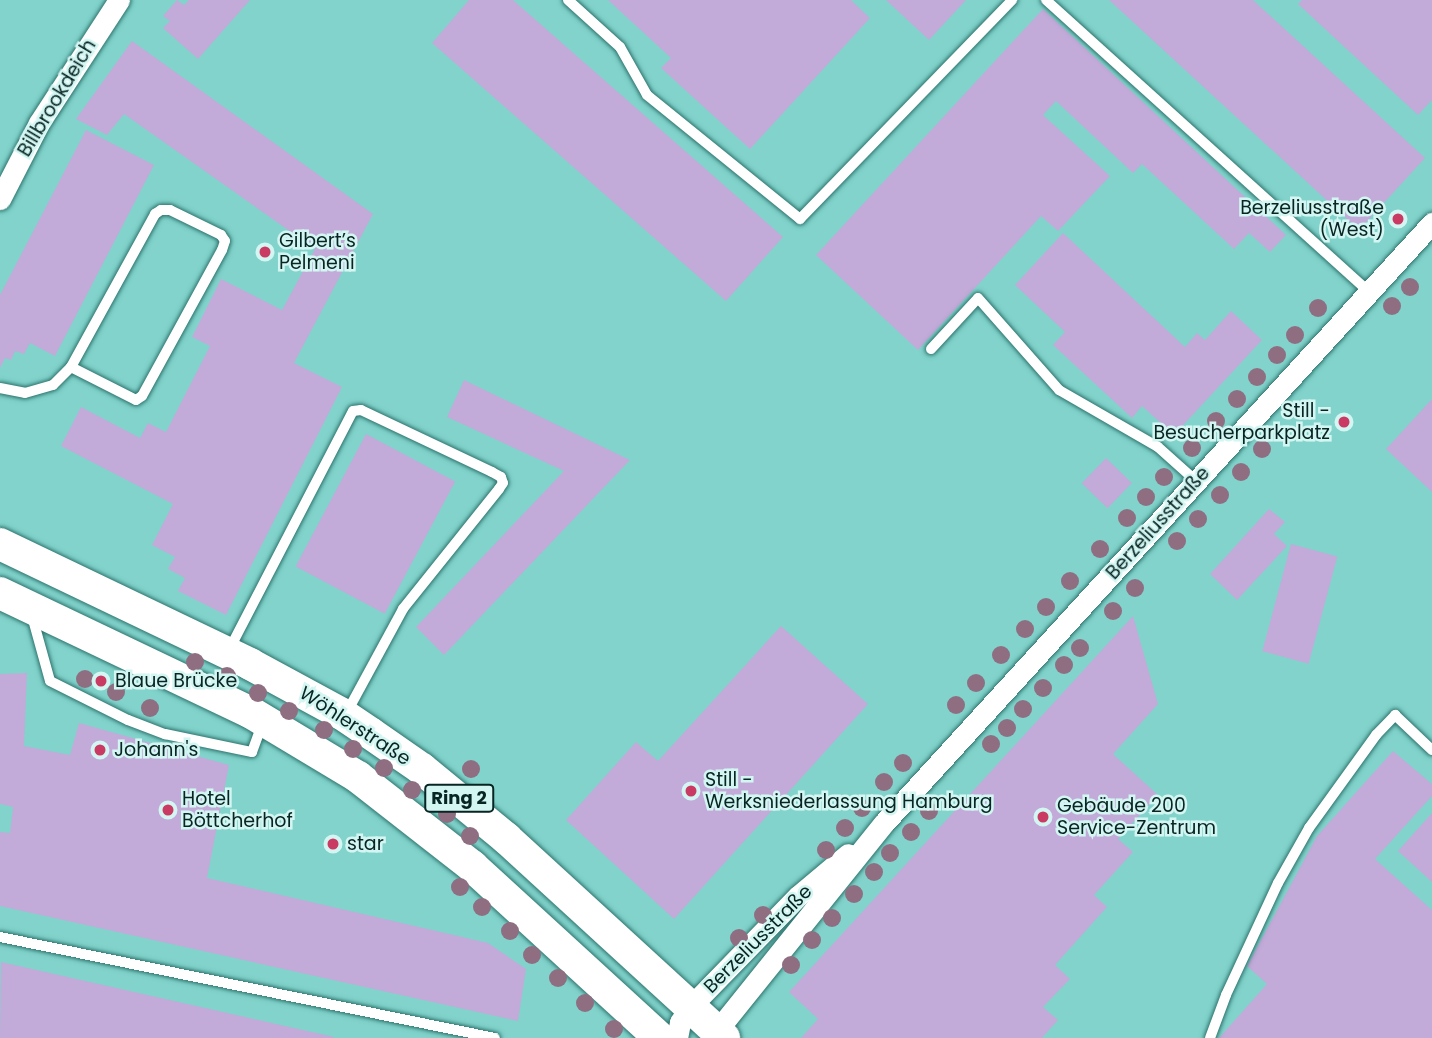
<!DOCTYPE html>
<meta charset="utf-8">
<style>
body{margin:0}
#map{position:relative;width:1432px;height:1038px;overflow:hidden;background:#96ddd6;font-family:Poppins,sans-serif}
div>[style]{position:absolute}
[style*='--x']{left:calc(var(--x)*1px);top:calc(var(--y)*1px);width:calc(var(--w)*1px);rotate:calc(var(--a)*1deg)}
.built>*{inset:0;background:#81d3cb;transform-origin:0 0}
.building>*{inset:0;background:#c2aad9;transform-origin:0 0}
.roads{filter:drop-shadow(0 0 2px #2d746e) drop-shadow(0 0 2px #2d746e)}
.lane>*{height:10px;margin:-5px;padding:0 5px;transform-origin:5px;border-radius:5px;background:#fff}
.street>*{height:21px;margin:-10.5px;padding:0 10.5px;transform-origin:10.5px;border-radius:10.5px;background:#fff}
.primary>*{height:32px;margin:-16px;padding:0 16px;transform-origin:16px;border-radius:16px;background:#fff}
.trees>*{width:18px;height:18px;margin:-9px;border-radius:50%;background:#8f6e81}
.dots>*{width:19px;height:19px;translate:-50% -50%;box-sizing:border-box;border:4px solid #d4f6f2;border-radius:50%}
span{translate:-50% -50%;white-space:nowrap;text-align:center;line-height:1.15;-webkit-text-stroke:5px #d4f6f2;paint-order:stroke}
.shield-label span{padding:2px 5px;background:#d4f6f2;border:2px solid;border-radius:5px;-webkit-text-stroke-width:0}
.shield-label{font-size:18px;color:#072523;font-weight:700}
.street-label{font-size:19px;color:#072523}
.poi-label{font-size:19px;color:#072523}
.right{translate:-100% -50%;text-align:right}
.left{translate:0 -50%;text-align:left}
</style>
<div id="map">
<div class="built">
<i style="left:0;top:0;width:1432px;height:1038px"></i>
</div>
<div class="building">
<i style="clip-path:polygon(177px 0,184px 5px,189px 0,250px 0,198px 59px,163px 28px,170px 21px,163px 16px)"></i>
<i style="clip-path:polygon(469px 0,513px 0,783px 237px,726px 301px,432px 43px)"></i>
<i style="clip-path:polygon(608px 0,851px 0,870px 18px,750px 149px,661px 68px,671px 58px)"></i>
<i style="clip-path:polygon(886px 0,966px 0,929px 40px)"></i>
<i style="clip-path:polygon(1109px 0,1253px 0,1425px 158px,1359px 230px)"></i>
<i style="clip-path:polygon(1302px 0,1432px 0,1432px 100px,1418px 115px,1298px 4px)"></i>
<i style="clip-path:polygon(1043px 9px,1286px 235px,1270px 252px,1249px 233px,1234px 249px,1142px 164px,1133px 173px,1056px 101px,1043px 115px,1110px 176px,1058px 231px,1041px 216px,918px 350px,816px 255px)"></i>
<i style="clip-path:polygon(132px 41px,373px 214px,294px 363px,342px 387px,226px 615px,178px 591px,185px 578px,168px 569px,175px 557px,152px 545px,173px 504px,61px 446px,81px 407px,140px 438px,148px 423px,166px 432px,210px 346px,192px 337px,221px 279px,282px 310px,315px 249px,124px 114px,107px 135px,76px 119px)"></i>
<i style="clip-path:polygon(86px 130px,154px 165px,55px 356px,30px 343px,24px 354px,15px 351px,11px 360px,5px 358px,0 368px,0 295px)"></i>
<i style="clip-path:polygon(1063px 233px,1185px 347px,1197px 333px,1205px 340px,1231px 311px,1262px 340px,1174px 435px,1142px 406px,1132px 418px,1053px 345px,1065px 332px,1015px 285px)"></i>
<i style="clip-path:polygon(464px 380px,630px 460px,444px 655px,416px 627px,564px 471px,447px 417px)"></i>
<i style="clip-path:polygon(1432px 399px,1432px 492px,1386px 449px)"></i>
<i style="left:366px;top:434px;width:101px;height:150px;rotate:28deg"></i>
<i style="left:1106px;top:458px;width:36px;height:35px;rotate:44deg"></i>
<i style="clip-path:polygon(1269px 509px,1285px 522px,1274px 534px,1287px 546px,1237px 600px,1210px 574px)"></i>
<i style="left:1291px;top:544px;width:48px;height:111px;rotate:15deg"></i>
<i style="clip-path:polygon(1133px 616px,1158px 704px,1113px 754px,1158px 795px,1118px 839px,1133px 852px,1094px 895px,1107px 907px,1055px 965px,1070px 979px,1043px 1007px,1058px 1020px,1042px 1038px,801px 1038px,818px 1019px,789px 992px)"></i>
<i style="clip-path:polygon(781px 626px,868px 704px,674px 919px,566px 820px,636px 742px,658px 761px)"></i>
<i style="clip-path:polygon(27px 673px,24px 746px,70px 755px,79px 723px,229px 765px,207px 878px,488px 943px,526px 969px,518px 1021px,0 906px,0 832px,10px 833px,13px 807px,0 804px,0 674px)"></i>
<i style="clip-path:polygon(1393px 751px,1432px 784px,1432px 796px,1375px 859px,1432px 910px,1432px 1038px,1219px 1038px,1267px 984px,1247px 966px,1317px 836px)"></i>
<i style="clip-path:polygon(1432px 813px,1432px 882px,1398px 851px)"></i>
<i style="clip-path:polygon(1px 962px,334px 1037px,334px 1038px,0 1038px)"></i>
</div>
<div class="roads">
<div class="lane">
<i style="--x:568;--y:0;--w:70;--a:42.1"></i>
<i style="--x:620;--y:47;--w:55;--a:60.6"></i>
<i style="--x:647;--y:95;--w:197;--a:39"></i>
<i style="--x:800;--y:219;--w:305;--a:-45.9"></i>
<i style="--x:1046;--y:0;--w:435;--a:42.1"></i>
<i style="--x:931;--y:349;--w:69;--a:-47.3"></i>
<i style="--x:978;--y:298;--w:123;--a:48.6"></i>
<i style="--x:1059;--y:390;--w:114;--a:29.9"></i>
<i style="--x:1158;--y:447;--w:51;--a:41.8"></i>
<i style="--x:0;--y:388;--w:25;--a:11"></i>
<i style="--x:25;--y:393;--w:29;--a:-16"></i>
<i style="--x:53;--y:385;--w:25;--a:-45"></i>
<i style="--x:71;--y:367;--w:175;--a:-61.2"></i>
<i style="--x:155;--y:214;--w:7;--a:-34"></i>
<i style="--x:161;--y:210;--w:9;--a:0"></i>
<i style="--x:170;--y:210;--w:57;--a:26.1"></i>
<i style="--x:221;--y:235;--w:7;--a:56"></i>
<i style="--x:225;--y:241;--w:9;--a:108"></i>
<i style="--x:222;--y:250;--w:166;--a:118.7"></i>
<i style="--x:142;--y:396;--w:7;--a:146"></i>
<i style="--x:136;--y:400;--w:73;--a:-153.1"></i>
<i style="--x:32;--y:616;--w:67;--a:74.5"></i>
<i style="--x:50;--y:681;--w:87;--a:26.6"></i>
<i style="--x:128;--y:720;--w:40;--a:21"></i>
<i style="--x:165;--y:734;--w:89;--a:11.7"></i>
<i style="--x:252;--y:752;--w:32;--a:-70"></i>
<i style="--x:229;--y:650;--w:269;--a:-62.6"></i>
<i style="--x:353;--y:411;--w:8;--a:-7"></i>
<i style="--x:361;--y:410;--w:145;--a:25.3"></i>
<i style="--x:492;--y:472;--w:10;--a:29"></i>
<i style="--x:501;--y:477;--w:6;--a:72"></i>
<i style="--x:503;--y:483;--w:7;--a:124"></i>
<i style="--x:499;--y:489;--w:154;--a:128.7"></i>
<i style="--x:403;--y:609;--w:119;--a:118.5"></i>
<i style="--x:0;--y:937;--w:505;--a:11.53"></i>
<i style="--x:1210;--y:1038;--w:46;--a:-69.6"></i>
<i style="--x:1226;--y:995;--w:123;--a:-65.1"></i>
<i style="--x:1278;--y:883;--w:63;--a:-60.6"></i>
<i style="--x:1309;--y:828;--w:115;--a:-54.2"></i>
<i style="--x:1376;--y:735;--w:28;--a:-46"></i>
<i style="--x:1395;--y:715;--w:51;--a:43.4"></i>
</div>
<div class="street">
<i style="--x:0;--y:199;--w:85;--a:-62.8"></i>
<i style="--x:39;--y:123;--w:147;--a:-57"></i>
<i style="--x:677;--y:1038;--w:16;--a:-79"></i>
<i style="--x:680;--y:1022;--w:18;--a:-56"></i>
<i style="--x:690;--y:1007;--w:155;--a:-45.8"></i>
<i style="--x:798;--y:896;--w:65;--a:-40"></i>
<i style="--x:711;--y:1038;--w:276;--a:-51.2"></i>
<i style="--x:884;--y:823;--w:813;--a:-47.59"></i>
</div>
<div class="primary">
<i style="--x:0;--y:544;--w:277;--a:25.6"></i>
<i style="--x:250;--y:664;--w:105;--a:28.5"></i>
<i style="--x:342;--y:714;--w:34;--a:34"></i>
<i style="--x:370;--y:733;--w:63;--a:34.7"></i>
<i style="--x:422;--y:769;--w:109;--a:39.4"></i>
<i style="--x:506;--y:838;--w:296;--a:42.5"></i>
<i style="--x:0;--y:593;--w:277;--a:25.5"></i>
<i style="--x:250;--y:712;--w:126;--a:31"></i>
<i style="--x:358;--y:777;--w:145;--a:38"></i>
<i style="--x:472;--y:866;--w:255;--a:42.5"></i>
</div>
</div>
<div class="trees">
<i style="left:1410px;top:287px"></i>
<i style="left:1392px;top:306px"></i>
<i style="left:1318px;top:308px"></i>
<i style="left:1295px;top:335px"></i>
<i style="left:1277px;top:355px"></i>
<i style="left:1257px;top:377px"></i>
<i style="left:1237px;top:399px"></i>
<i style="left:1216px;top:421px"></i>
<i style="left:1192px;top:448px"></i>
<i style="left:1262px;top:449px"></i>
<i style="left:1241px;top:472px"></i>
<i style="left:1164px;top:477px"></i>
<i style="left:1220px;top:495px"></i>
<i style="left:1146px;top:497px"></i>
<i style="left:1127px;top:518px"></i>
<i style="left:1198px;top:519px"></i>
<i style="left:1177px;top:541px"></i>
<i style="left:1100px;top:549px"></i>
<i style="left:1070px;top:581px"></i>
<i style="left:1135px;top:588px"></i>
<i style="left:1046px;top:607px"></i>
<i style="left:1113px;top:611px"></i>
<i style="left:1025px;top:629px"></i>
<i style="left:1080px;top:648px"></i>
<i style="left:1001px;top:655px"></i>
<i style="left:195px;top:662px"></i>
<i style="left:1064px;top:665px"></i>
<i style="left:227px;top:676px"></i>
<i style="left:85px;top:679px"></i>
<i style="left:976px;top:683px"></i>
<i style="left:1043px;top:688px"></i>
<i style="left:116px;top:692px"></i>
<i style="left:258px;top:693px"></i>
<i style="left:956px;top:705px"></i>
<i style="left:150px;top:708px"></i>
<i style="left:1023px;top:709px"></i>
<i style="left:289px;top:711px"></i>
<i style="left:1007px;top:728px"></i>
<i style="left:324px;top:730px"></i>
<i style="left:991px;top:744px"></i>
<i style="left:353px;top:749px"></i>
<i style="left:903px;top:763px"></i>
<i style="left:384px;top:768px"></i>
<i style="left:471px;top:769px"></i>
<i style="left:884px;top:782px"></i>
<i style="left:412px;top:790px"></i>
<i style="left:862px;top:808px"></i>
<i style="left:929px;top:811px"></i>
<i style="left:447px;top:814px"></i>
<i style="left:845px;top:828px"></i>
<i style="left:911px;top:832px"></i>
<i style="left:470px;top:836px"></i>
<i style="left:826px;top:850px"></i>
<i style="left:890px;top:853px"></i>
<i style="left:874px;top:872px"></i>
<i style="left:460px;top:887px"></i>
<i style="left:854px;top:894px"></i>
<i style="left:482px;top:907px"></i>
<i style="left:763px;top:915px"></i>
<i style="left:832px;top:918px"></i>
<i style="left:510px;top:931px"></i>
<i style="left:739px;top:938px"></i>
<i style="left:812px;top:940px"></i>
<i style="left:532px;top:955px"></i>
<i style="left:791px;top:965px"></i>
<i style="left:558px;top:978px"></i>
<i style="left:585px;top:1003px"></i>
<i style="left:614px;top:1029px"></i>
</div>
<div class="dots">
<i style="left:1398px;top:219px;background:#ca3b63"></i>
<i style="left:265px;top:252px;background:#ca3b63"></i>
<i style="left:1344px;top:422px;background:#ca3b63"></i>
<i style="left:101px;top:681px;background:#ca3b63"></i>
<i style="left:100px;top:750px;background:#ca3b63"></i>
<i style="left:691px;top:791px;background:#ca3b63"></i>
<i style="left:168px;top:810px;background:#ca3b63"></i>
<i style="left:1043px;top:817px;background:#ca3b63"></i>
<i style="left:333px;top:844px;background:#ca3b63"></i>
</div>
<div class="shield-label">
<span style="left:459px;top:798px">Ring 2</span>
</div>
<div class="street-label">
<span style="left:57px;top:98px;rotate:-59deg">Billbrookdeich</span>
<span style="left:1158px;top:523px;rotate:-48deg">Berzeliusstraße</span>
<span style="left:355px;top:726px;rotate:33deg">Wöhlerstraße</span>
<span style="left:758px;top:939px;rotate:-45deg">Berzeliusstraße</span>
</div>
<div class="poi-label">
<span class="right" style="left:1384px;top:219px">Berzeliusstraße<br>(West)</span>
<span class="left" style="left:279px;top:252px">Gilbert’s<br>Pelmeni</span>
<span class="right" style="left:1330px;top:422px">Still -<br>Besucherparkplatz</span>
<span class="left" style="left:115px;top:681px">Blaue Brücke</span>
<span class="left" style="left:114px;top:750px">Johann's</span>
<span class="left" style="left:705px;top:791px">Still -<br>Werksniederlassung Hamburg</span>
<span class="left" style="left:182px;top:810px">Hotel<br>Böttcherhof</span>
<span class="left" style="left:1057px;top:817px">Gebäude 200<br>Service-Zentrum</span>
<span class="left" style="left:347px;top:844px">star</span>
</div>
</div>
